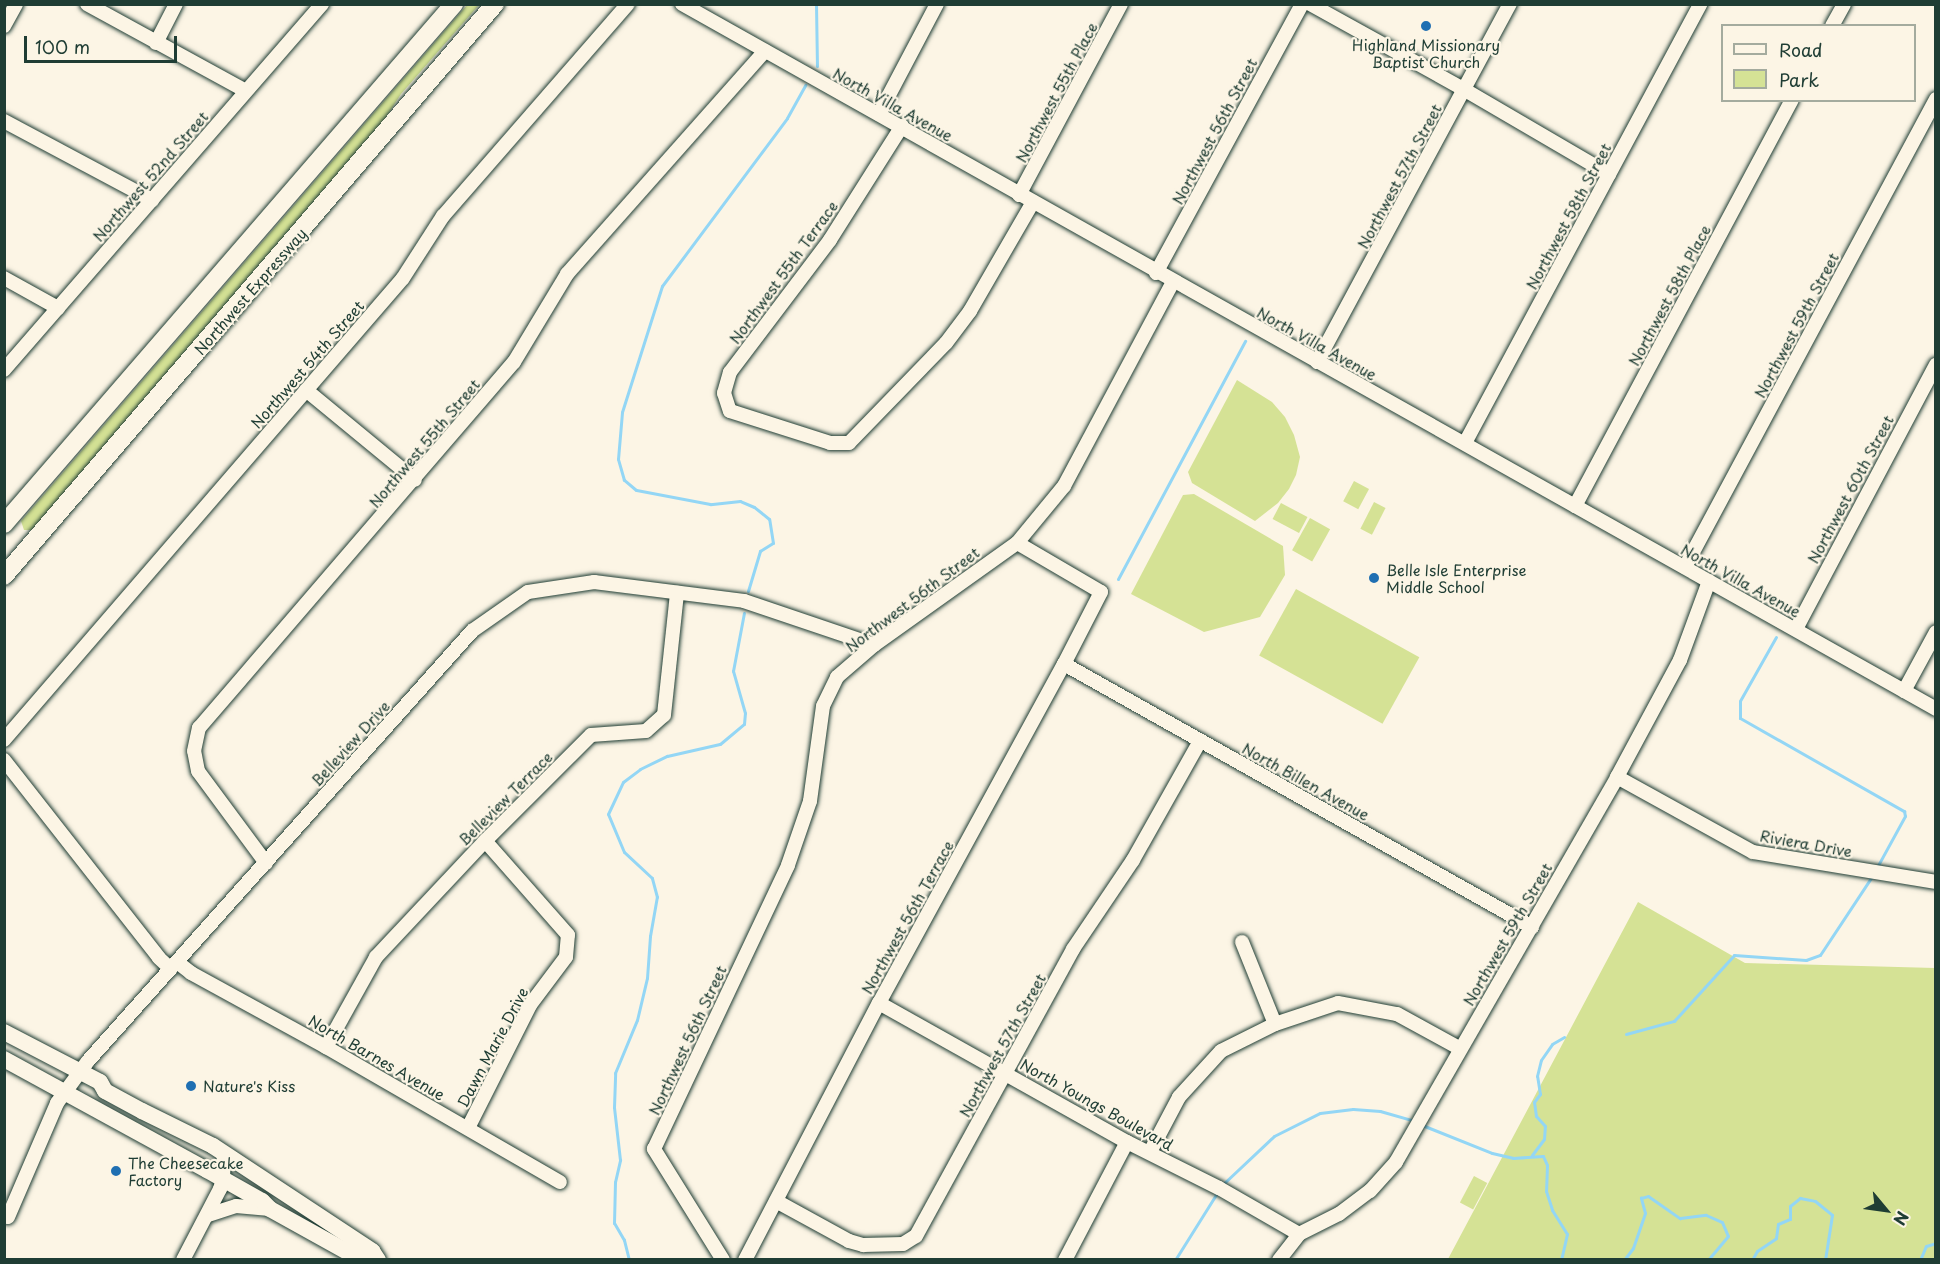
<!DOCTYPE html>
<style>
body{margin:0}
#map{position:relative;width:1940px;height:1264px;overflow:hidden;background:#fcf5e5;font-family:"Playpen Sans",sans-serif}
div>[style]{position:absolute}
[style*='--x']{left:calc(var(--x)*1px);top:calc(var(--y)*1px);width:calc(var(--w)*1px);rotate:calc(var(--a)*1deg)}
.green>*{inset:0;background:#d5e295;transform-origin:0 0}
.stream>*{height:3px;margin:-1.5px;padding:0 1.5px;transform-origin:1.5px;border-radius:1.5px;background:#93d6f5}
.roads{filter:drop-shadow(0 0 2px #1f3d34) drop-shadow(0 0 2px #1f3d34)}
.minor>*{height:14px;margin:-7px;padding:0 7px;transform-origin:7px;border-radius:7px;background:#fcf5e5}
.major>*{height:16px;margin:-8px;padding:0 8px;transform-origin:8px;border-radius:8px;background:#fcf5e5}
.highway>*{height:18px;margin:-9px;padding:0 9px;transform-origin:9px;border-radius:9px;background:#fcf5e5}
.dots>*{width:16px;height:16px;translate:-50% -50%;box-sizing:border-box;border:3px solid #fcf5e5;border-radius:50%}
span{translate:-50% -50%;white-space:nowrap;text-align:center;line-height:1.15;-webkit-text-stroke:4.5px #fcf5e5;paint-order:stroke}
.poi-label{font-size:15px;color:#1f3d34}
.left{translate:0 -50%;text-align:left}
.street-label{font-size:15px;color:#1f3d34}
.frame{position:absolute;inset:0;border:6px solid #1f3d34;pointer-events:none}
.legend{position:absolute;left:1721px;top:24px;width:195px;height:78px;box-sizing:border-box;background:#fcf5e5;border:2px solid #a4ab9e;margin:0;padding:8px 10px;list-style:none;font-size:18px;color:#1f3d34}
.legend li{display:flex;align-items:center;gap:12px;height:30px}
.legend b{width:30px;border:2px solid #a4ab9e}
.north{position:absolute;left:1856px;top:1180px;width:60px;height:60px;-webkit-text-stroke:4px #fcf5e5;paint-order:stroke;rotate:119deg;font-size:16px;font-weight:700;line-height:24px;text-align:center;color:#1f3d34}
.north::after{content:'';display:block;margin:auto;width:21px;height:27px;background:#1f3d34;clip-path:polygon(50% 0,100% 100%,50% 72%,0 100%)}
.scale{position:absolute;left:24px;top:36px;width:153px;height:27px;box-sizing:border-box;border:3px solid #1f3d34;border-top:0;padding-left:8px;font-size:18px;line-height:21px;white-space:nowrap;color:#1f3d34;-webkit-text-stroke:4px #fcf5e5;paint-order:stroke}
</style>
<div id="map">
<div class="green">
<i style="clip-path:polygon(467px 5px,479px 5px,401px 94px,379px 128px,33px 530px,24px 530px,21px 521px)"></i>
<i style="clip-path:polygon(1237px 380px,1272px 402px,1285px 417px,1294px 435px,1300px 457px,1296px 475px,1289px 489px,1278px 503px,1255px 521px,1192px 483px,1188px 472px)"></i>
<i style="left:1354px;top:481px;width:17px;height:23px;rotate:28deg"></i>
<i style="clip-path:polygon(1194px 494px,1283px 546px,1285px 575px,1260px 617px,1204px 632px,1131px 594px,1183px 495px)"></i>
<i style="left:1374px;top:502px;width:13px;height:30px;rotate:27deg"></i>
<i style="left:1281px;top:503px;width:30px;height:18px;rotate:28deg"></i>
<i style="left:1310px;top:518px;width:23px;height:37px;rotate:29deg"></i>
<i style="left:1296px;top:589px;width:141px;height:76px;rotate:29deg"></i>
<i style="clip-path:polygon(1638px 902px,1745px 963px,1935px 968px,1935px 1259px,1448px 1259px)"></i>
<i style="left:1474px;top:1176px;width:15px;height:30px;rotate:28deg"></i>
</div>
<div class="stream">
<i style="--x:816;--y:4;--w:62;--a:89.1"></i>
<i style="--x:1118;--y:579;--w:270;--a:-61.9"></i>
<i style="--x:748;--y:591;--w:42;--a:-73.3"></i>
<i style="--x:760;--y:551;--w:15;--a:-32"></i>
<i style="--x:773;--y:543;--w:24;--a:-99"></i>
<i style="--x:769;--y:519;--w:19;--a:-141"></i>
<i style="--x:754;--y:507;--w:15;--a:-157"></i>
<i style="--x:740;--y:501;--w:30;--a:174"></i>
<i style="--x:710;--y:504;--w:75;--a:-169.3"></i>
<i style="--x:636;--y:490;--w:16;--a:-140"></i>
<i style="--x:624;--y:480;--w:22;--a:-106"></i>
<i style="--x:618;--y:459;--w:47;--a:-85.1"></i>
<i style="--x:622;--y:412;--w:132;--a:-72.4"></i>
<i style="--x:662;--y:286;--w:209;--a:-53.3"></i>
<i style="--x:787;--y:118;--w:38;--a:-61"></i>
<i style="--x:1776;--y:637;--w:73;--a:119.4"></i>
<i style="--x:1740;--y:701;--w:17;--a:90"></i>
<i style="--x:1740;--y:718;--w:189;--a:29.6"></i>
<i style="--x:1904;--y:811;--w:5;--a:79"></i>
<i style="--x:1905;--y:816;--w:60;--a:118.7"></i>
<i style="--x:1626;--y:1034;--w:50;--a:-15.2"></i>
<i style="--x:1674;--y:1021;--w:89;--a:-47.7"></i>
<i style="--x:1734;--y:955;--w:72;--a:4"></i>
<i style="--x:1806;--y:960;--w:15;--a:-20"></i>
<i style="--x:1820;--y:955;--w:96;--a:-56.5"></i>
<i style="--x:1422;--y:1125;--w:75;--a:21.8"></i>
<i style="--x:1492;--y:1153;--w:22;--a:13"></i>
<i style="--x:1513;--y:1158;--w:30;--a:-4"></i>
<i style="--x:1543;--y:1156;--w:10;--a:66"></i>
<i style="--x:1547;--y:1165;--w:26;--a:92"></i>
<i style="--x:1546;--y:1191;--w:20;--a:72"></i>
<i style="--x:1552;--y:1210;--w:28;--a:58"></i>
<i style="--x:1567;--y:1234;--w:27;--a:103"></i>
<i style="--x:1532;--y:1155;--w:20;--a:-53"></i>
<i style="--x:1544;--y:1139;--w:13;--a:-86"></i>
<i style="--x:1545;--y:1126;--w:13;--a:-132"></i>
<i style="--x:1536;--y:1116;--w:14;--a:-98"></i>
<i style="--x:1534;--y:1102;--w:10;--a:-53"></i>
<i style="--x:1540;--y:1094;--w:18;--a:-99"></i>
<i style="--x:1537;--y:1076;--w:16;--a:-76"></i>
<i style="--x:1541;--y:1060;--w:19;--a:-55"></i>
<i style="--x:1552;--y:1044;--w:14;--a:-30"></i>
<i style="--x:1222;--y:1185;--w:71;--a:-43.3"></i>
<i style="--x:1274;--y:1136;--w:51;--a:-26.6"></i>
<i style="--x:1320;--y:1113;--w:33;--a:-7"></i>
<i style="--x:1353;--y:1109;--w:27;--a:4"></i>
<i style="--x:1380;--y:1111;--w:35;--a:16"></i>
<i style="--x:629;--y:1260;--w:21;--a:-104"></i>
<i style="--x:624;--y:1240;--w:20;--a:-120"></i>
<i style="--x:614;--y:1223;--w:41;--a:-88.6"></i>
<i style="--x:615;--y:1182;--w:23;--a:-77"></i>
<i style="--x:620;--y:1160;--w:53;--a:-96.5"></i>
<i style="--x:614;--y:1107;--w:34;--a:-88"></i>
<i style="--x:615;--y:1073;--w:57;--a:-67.5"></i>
<i style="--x:637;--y:1020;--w:43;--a:-76.6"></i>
<i style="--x:647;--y:978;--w:42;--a:-85.9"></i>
<i style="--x:650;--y:936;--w:40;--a:-80"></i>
<i style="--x:657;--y:897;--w:20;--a:-105"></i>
<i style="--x:652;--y:878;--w:38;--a:-137"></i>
<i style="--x:624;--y:852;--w:41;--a:-112.8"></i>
<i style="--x:608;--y:814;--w:35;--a:-65"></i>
<i style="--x:623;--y:782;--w:21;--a:-37"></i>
<i style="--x:640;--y:769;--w:30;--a:-26"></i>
<i style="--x:667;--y:756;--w:54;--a:-12.8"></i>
<i style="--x:720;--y:744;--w:31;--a:-40"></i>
<i style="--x:744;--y:724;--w:11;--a:-85"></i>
<i style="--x:745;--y:713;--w:44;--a:-105.9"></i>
<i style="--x:733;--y:671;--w:59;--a:-79.3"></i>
<i style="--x:1175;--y:1260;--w:79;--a:-57.9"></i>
<i style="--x:1624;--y:1260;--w:15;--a:-53"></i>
<i style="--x:1633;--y:1248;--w:37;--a:-71"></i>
<i style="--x:1645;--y:1213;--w:16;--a:-105"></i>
<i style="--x:1641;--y:1198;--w:7;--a:-16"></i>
<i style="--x:1648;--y:1196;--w:39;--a:35"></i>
<i style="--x:1680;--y:1218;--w:26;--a:-7"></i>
<i style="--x:1706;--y:1215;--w:17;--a:24"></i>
<i style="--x:1722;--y:1222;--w:15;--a:67"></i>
<i style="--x:1728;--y:1236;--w:31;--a:130"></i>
<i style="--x:1752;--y:1260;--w:10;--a:-61"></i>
<i style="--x:1757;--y:1251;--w:23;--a:-34"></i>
<i style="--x:1776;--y:1238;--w:14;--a:-82"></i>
<i style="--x:1778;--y:1224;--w:13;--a:-23"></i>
<i style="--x:1790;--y:1219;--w:13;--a:-90"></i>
<i style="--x:1790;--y:1206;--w:13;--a:-39"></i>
<i style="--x:1800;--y:1198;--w:15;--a:11"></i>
<i style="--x:1815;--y:1201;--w:22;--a:39"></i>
<i style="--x:1832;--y:1215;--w:46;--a:98.8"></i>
<i style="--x:1920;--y:1260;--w:15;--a:-67"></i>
<i style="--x:1926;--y:1246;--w:10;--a:-17"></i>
</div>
<div class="roads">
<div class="minor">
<i style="--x:87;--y:4;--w:181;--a:28.7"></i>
<i style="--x:682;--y:4;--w:1439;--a:29.34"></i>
<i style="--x:1310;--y:4;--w:177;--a:29"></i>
<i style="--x:1465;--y:90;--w:167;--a:30.3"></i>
<i style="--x:4;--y:26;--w:25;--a:-61"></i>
<i style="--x:1832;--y:26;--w:25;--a:-61"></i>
<i style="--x:156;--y:43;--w:44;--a:-62.9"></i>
<i style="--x:879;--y:114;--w:124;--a:-62.2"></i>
<i style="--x:4;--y:121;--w:168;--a:28.1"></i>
<i style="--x:902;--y:126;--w:135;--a:122.3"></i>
<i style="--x:830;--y:240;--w:166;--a:127.1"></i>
<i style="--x:730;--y:372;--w:22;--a:106"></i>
<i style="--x:724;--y:393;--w:19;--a:72"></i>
<i style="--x:730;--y:411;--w:105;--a:17.7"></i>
<i style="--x:830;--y:443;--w:19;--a:0"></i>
<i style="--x:849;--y:443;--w:139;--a:-45.9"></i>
<i style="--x:946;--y:343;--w:40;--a:-53"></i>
<i style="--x:970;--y:311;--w:126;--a:-60"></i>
<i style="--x:1019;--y:195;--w:217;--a:-61.9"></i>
<i style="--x:1156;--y:273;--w:306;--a:-61.5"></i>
<i style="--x:4;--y:278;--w:62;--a:29.1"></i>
<i style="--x:1317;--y:362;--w:407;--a:-61.7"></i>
<i style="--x:4;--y:370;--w:485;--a:-49"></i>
<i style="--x:306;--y:390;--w:141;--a:39.5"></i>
<i style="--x:1465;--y:443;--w:498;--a:-61.8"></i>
<i style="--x:1575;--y:506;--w:460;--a:-61.9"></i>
<i style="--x:1685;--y:567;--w:531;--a:-61.79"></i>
<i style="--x:1796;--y:629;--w:299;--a:-62.1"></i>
<i style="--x:1064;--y:664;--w:537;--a:29.33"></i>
<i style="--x:1904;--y:691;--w:67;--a:-61.5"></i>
<i style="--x:4;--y:740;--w:610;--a:-49.18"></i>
<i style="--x:403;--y:278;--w:74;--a:-57.2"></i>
<i style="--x:443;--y:216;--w:281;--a:-48.9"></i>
<i style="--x:4;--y:760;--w:251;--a:51.9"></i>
<i style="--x:159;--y:958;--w:16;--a:43"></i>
<i style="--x:1617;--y:777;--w:155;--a:28.9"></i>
<i style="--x:1753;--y:852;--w:185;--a:9.3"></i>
<i style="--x:266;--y:863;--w:114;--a:-126.5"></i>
<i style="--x:198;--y:771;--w:20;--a:-101"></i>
<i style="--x:194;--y:751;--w:24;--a:-78"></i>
<i style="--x:199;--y:728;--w:483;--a:-49.3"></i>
<i style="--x:514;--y:362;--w:103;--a:-58.9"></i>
<i style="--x:567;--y:274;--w:298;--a:-48.4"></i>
<i style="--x:1242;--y:942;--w:88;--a:68.1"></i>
<i style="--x:177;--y:962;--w:18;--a:38"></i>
<i style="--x:191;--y:973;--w:154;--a:28.7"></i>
<i style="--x:326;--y:1047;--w:270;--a:30"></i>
<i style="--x:879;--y:1003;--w:284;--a:29.3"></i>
<i style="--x:1127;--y:1142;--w:103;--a:26.6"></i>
<i style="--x:1219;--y:1188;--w:92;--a:29.9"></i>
<i style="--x:326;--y:1047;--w:103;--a:-60.9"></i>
<i style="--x:376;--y:957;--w:159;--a:-46.8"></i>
<i style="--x:485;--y:841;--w:150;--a:-45"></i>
<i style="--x:591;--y:735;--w:55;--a:-4.2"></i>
<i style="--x:646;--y:731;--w:24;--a:-42"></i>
<i style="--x:664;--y:715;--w:123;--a:-83.9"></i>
<i style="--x:468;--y:1128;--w:138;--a:-63.2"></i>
<i style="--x:530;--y:1005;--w:60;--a:-53.1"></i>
<i style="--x:566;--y:957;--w:22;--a:-85"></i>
<i style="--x:568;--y:935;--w:125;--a:-131.4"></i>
<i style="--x:1150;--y:1152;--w:62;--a:-62.2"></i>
<i style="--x:1179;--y:1097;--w:62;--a:-47.6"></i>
<i style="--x:1221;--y:1051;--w:60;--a:-26.6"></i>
<i style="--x:1275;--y:1024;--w:66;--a:-18.4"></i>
<i style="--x:1338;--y:1003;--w:60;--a:10.6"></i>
<i style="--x:1397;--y:1014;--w:71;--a:28.7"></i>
<i style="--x:776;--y:1201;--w:83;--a:28.7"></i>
<i style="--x:849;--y:1241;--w:15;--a:16"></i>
<i style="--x:863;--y:1245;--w:40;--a:-1.4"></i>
<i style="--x:903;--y:1244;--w:15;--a:-32"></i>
<i style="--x:916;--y:1236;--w:327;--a:-61.3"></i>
<i style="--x:1073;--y:949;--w:107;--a:-56"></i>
<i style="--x:1133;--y:860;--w:137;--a:-60.6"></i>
<i style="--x:208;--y:1215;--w:29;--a:-18"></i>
<i style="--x:236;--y:1206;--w:34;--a:5"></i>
<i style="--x:8;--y:1217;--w:124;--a:-66.7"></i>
<i style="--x:57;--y:1103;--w:52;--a:-53.6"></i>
<i style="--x:88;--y:1061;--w:577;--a:-48.23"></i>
<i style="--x:472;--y:631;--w:68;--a:-34.9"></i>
<i style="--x:528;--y:592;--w:67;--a:-8.6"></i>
<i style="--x:594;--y:582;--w:151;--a:7.2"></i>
<i style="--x:744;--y:601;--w:137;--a:18.7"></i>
<i style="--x:183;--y:1260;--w:80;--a:-62.5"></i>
<i style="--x:220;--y:1189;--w:10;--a:-73"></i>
<i style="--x:223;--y:1179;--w:25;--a:-88"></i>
<i style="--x:723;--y:1260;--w:131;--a:-121.9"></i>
<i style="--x:654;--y:1149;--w:314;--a:-64.7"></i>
<i style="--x:788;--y:865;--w:68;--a:-71"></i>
<i style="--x:810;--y:801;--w:96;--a:-82.2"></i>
<i style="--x:823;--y:706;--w:32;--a:-64"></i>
<i style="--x:837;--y:677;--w:49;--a:-40.9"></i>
<i style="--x:874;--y:645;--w:176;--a:-35.5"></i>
<i style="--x:1017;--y:543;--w:74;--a:-50.5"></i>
<i style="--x:1064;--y:486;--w:231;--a:-61.9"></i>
<i style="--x:745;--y:1260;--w:290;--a:-62.5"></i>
<i style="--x:879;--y:1003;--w:386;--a:-61.4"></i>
<i style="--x:1064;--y:664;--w:81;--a:-62.8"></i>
<i style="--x:1101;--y:592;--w:97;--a:-149.7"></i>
<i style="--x:1065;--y:1260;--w:133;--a:-62.3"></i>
<i style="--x:1279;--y:1260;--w:33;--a:-52"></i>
<i style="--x:1299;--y:1234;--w:45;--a:-26.6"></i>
<i style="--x:1339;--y:1214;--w:39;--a:-37"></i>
<i style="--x:1370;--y:1191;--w:39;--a:-48"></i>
<i style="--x:1396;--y:1162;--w:444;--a:-60.1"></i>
<i style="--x:1617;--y:777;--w:133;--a:-61.7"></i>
<i style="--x:1680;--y:660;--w:84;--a:-69.8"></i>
</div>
<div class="major">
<i style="--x:4;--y:1032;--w:108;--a:27.5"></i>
<i style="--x:100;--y:1082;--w:10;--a:61"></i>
<i style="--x:105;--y:1091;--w:42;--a:28.4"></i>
<i style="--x:142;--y:1111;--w:79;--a:26.2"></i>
<i style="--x:213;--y:1146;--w:191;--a:33.4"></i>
<i style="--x:372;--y:1251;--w:11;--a:56"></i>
<i style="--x:4;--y:1059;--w:231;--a:28.7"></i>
<i style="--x:207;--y:1170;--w:63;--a:29.4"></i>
<i style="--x:262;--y:1201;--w:11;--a:45"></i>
<i style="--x:270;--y:1209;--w:105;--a:29"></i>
</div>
<div class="highway">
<i style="--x:4;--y:524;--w:688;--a:-49.13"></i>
<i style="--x:4;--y:576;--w:754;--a:-49.36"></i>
</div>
</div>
<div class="dots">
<i style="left:1426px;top:26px;background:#1f6fb2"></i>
<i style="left:1374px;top:578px;background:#1f6fb2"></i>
<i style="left:191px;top:1086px;background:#1f6fb2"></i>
<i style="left:116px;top:1171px;background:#1f6fb2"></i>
</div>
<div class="poi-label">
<span style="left:1426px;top:53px">Highland Missionary<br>Baptist Church</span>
<span class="left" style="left:1386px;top:578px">Belle Isle Enterprise<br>Middle School</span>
<span class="left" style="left:203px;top:1086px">Nature's Kiss</span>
<span class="left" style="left:128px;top:1171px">The Cheesecake<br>Factory</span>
</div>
<div class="street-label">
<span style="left:1056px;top:92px;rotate:-62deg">Northwest 55th Place</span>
<span style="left:893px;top:104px;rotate:29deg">North Villa Avenue</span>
<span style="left:1214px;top:131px;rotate:-62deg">Northwest 56th Street</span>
<span style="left:150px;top:176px;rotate:-49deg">Northwest 52nd Street</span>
<span style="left:1399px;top:176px;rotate:-62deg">Northwest 57th Street</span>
<span style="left:1568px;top:216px;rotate:-62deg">Northwest 58th Street</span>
<span style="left:783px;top:272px;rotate:-54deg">Northwest 55th Terrace</span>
<span style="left:250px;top:291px;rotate:-49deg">Northwest Expressway</span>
<span style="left:1669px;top:295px;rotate:-62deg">Northwest 58th Place</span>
<span style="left:1796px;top:325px;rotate:-62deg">Northwest 59th Street</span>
<span style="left:1317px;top:343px;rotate:29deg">North Villa Avenue</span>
<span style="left:307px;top:364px;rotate:-49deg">Northwest 54th Street</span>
<span style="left:424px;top:443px;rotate:-50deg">Northwest 55th Street</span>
<span style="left:1850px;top:489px;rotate:-62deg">Northwest 60th Street</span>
<span style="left:1741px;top:580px;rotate:29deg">North Villa Avenue</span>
<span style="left:912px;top:599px;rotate:-37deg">Northwest 56th Street</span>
<span style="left:350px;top:743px;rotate:-48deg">Belleview Drive</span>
<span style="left:1306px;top:781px;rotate:29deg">North Billen Avenue</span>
<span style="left:505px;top:798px;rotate:-45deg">Belleview Terrace</span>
<span style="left:1806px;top:843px;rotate:10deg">Riviera Drive</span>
<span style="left:907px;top:917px;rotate:-61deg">Northwest 56th Terrace</span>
<span style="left:1507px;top:934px;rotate:-60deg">Northwest 59th Street</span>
<span style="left:687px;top:1040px;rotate:-65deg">Northwest 56th Street</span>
<span style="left:1002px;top:1045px;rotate:-61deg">Northwest 57th Street</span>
<span style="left:492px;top:1047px;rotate:-62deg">Dawn Marie Drive</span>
<span style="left:377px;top:1057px;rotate:30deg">North Barnes Avenue</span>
<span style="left:1097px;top:1104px;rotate:29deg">North Youngs Boulevard</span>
</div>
<div class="frame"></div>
<ul class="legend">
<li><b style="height:8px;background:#fcf5e5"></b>Road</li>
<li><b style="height:16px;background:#d5e295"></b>Park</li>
</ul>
<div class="north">N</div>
<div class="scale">100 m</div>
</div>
